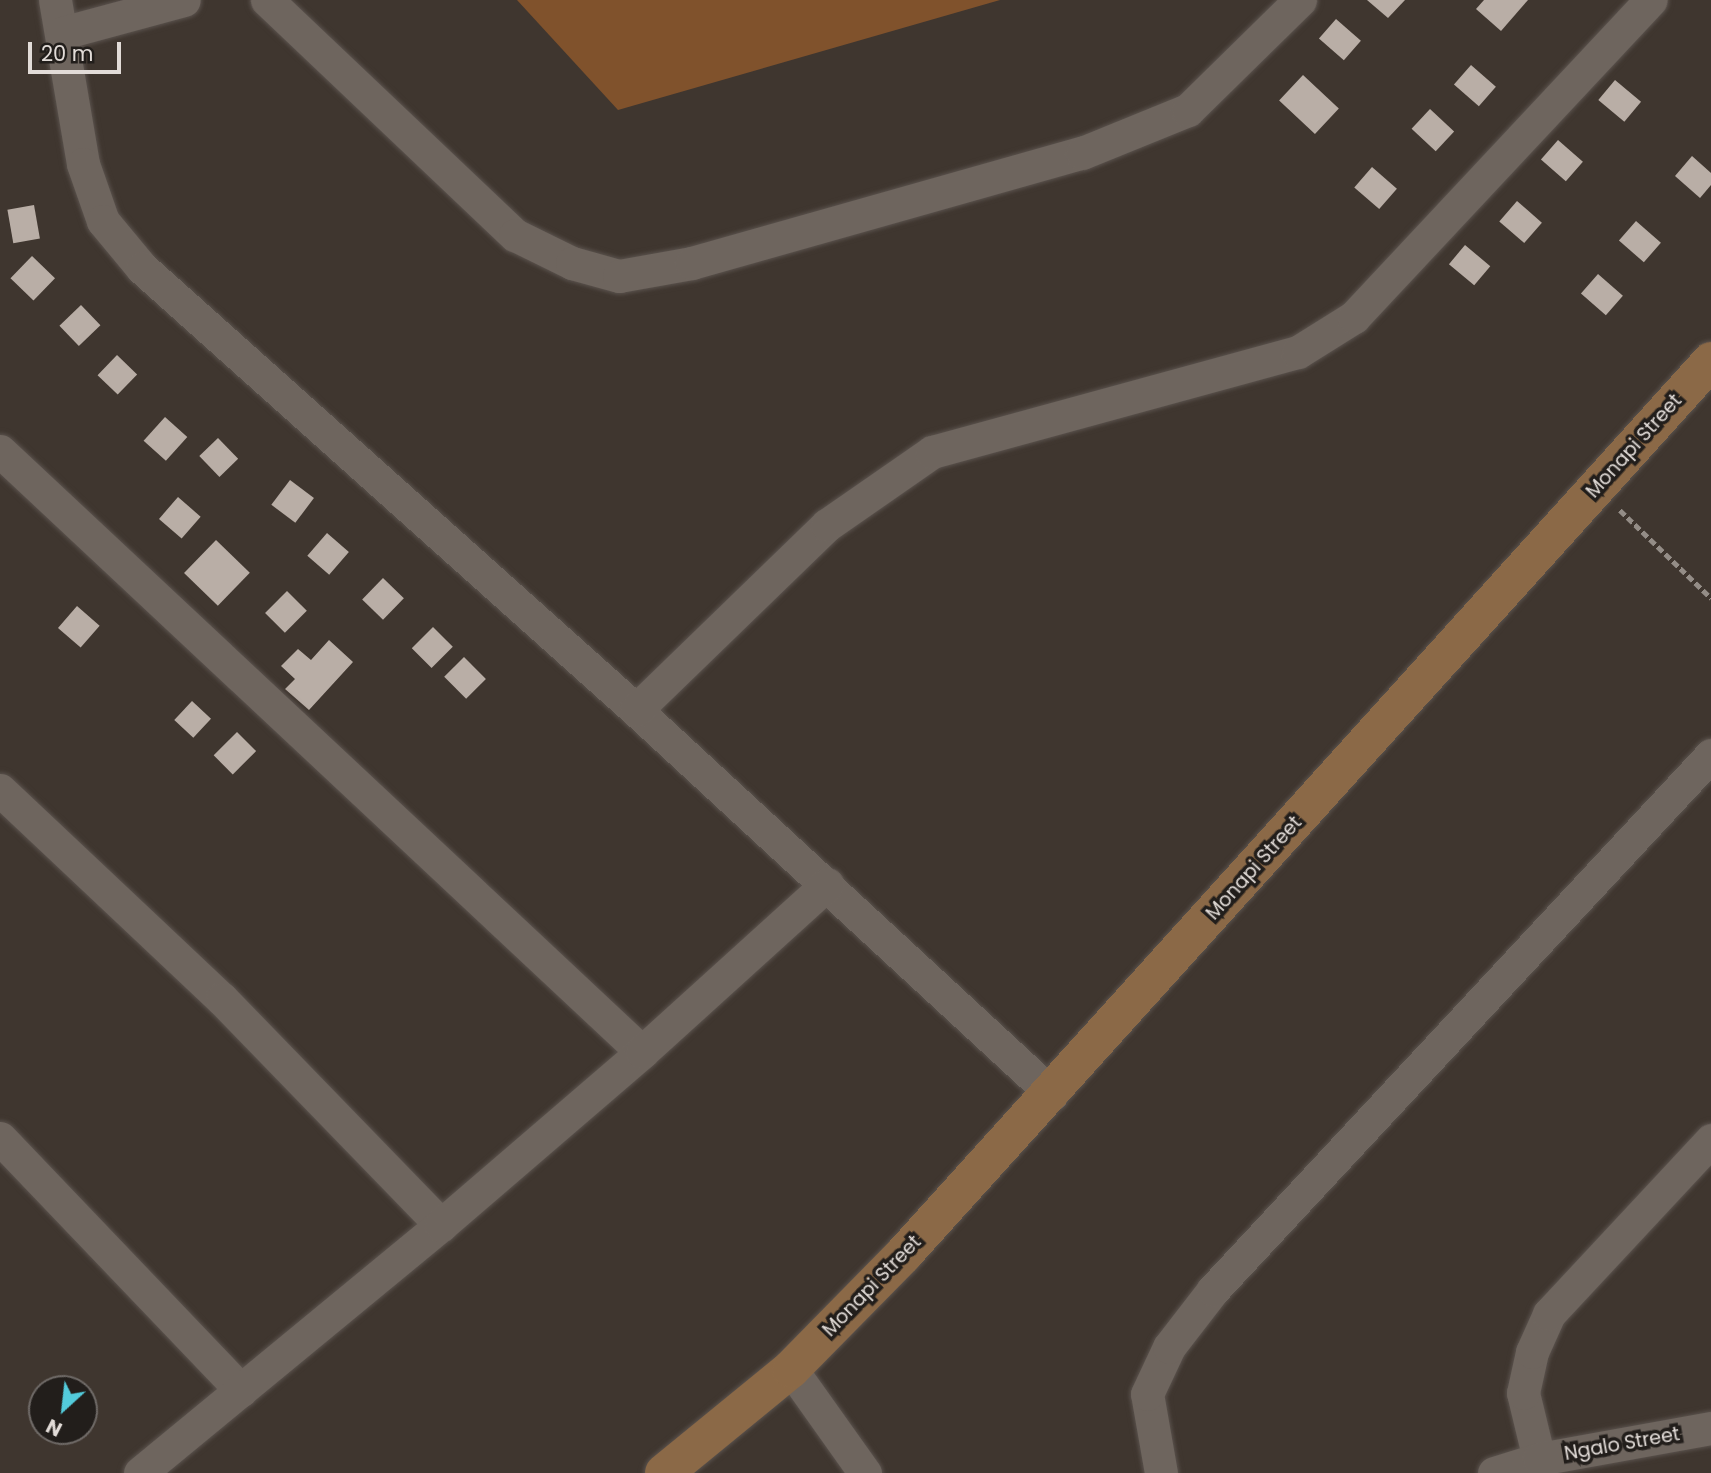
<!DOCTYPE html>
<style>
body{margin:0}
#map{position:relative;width:1711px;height:1473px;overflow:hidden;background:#3f362f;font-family:Poppins,sans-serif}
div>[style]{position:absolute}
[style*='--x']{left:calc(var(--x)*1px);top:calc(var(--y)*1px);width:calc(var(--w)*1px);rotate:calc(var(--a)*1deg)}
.green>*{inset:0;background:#80522c}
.building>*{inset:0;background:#b9aea6;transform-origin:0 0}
.path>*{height:4.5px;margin-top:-2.25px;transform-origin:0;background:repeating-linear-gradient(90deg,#948d87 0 7px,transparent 0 10.5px)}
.roads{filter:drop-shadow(0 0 2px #5a524d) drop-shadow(0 0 2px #5a524d)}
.street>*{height:33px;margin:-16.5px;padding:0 16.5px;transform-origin:16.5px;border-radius:16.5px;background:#6e655e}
.secondary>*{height:38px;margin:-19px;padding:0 19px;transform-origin:19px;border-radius:19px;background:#8b6947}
span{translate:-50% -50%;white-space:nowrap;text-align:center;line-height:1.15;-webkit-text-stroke:7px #221e1b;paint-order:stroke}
.street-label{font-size:19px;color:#e2dcd8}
.north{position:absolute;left:28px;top:1375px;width:70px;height:70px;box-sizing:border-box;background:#221e1b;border:2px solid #6f6a67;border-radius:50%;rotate:207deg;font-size:19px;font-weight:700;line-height:28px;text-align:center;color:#e2dcd8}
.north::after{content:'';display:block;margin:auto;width:24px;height:32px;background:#53cbdb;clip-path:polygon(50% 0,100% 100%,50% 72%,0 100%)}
.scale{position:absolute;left:28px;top:42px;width:93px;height:32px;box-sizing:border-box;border:4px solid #e2dcd8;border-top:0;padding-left:9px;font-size:21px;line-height:24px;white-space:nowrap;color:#e2dcd8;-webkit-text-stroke:5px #221e1b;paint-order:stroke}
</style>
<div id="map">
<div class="green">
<i style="clip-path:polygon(517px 0,1000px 0,618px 110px)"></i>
</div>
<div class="building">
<i style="clip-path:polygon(1367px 0,1405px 0,1388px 18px)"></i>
<i style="clip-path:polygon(1484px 0,1528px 0,1501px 31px,1476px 9px)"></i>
<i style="left:1336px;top:19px;width:33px;height:26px;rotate:41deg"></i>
<i style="left:1471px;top:65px;width:33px;height:26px;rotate:41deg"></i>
<i style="left:1303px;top:75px;width:49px;height:35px;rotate:43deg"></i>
<i style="left:1615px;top:80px;width:34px;height:26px;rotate:40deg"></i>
<i style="left:1430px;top:109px;width:33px;height:27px;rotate:43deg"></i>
<i style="left:1558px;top:140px;width:33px;height:26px;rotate:41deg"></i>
<i style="clip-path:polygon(1692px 156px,1711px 173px,1711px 185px,1700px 198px,1675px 176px)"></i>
<i style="left:1372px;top:167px;width:33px;height:27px;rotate:41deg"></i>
<i style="left:1517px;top:201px;width:33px;height:27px;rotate:41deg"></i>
<i style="left:34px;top:205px;width:34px;height:27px;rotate:80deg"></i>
<i style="left:1636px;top:221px;width:33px;height:26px;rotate:41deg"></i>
<i style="left:1465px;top:245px;width:33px;height:25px;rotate:40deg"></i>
<i style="left:32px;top:256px;width:32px;height:31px;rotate:44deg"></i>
<i style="left:1598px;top:274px;width:33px;height:26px;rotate:41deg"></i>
<i style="left:81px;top:305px;width:28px;height:30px;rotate:46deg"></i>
<i style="left:117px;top:355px;width:28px;height:28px;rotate:44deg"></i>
<i style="left:165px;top:417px;width:30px;height:32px;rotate:42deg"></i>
<i style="left:218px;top:438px;width:29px;height:26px;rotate:46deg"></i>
<i style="left:290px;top:480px;width:30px;height:31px;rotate:37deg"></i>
<i style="left:178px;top:497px;width:30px;height:29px;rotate:41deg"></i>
<i style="left:327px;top:533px;width:29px;height:30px;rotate:41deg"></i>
<i style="left:216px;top:540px;width:47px;height:46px;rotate:44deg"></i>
<i style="left:383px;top:578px;width:29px;height:30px;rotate:44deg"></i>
<i style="left:287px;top:591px;width:28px;height:31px;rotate:45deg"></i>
<i style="left:77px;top:606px;width:30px;height:29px;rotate:41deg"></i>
<i style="left:433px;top:627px;width:28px;height:30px;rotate:45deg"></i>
<i style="clip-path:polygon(329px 640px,353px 662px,309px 710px,285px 689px,295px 679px,281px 666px,298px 649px,311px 660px)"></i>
<i style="left:464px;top:657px;width:31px;height:28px;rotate:45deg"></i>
<i style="left:192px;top:701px;width:26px;height:26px;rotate:43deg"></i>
<i style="left:237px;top:732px;width:27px;height:33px;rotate:45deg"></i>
</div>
<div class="path">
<i style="--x:1620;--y:510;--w:127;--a:44"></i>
</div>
<div class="roads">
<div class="street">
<i style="--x:55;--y:0;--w:166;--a:80.3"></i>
<i style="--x:83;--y:164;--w:60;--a:70.7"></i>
<i style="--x:103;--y:221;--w:61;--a:50.3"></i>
<i style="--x:142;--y:268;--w:663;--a:41.82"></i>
<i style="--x:636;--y:710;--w:566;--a:42.71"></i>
<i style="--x:267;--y:0;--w:342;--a:43.5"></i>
<i style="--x:515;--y:235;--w:64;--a:26.2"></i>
<i style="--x:572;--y:263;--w:49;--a:15.5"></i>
<i style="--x:619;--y:276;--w:74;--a:-10.1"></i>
<i style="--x:692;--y:263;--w:405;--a:-15.8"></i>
<i style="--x:1082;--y:153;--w:114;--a:-22.1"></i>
<i style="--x:1188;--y:110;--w:157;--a:-44.5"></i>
<i style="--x:62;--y:33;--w:126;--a:-15.1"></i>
<i style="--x:0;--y:451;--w:879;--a:43.11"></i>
<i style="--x:636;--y:710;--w:266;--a:-44.1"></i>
<i style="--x:827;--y:525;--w:128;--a:-34.8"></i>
<i style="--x:932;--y:452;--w:379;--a:-15.3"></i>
<i style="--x:1298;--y:352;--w:66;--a:-32"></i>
<i style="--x:1354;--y:317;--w:434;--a:-46.9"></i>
<i style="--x:0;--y:790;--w:305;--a:43.3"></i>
<i style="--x:222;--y:999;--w:315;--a:45.9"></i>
<i style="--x:0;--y:1138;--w:349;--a:46.3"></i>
<i style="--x:791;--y:1369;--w:128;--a:54.6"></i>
<i style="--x:1539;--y:1459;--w:68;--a:-103.6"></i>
<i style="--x:1523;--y:1393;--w:42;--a:-77.6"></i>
<i style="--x:1532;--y:1352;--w:42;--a:-65.9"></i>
<i style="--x:1549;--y:1314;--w:238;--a:-47"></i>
<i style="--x:140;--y:1473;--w:390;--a:-39.5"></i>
<i style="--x:441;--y:1225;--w:265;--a:-40.7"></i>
<i style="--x:642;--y:1052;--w:250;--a:-42.2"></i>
<i style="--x:1161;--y:1473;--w:80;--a:-100"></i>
<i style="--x:1147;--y:1394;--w:52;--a:-64.9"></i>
<i style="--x:1169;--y:1347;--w:72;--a:-52.3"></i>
<i style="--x:1213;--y:1290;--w:731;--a:-47.05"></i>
<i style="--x:1494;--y:1473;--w:47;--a:-17.3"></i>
<i style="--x:1539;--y:1459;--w:175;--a:-10.2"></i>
</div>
<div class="secondary">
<i style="--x:664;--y:1473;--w:164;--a:-39.3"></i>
<i style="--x:791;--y:1369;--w:160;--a:-45.5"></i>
<i style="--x:903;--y:1255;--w:1205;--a:-47.89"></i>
</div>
</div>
<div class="street-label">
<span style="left:1634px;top:446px;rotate:-48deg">Monapi Street</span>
<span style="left:1254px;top:868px;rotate:-48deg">Monapi Street</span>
<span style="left:872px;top:1286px;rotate:-46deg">Monapi Street</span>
<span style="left:1622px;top:1444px;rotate:-10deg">Ngalo Street</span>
</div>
<div class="north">N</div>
<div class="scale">20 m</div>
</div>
